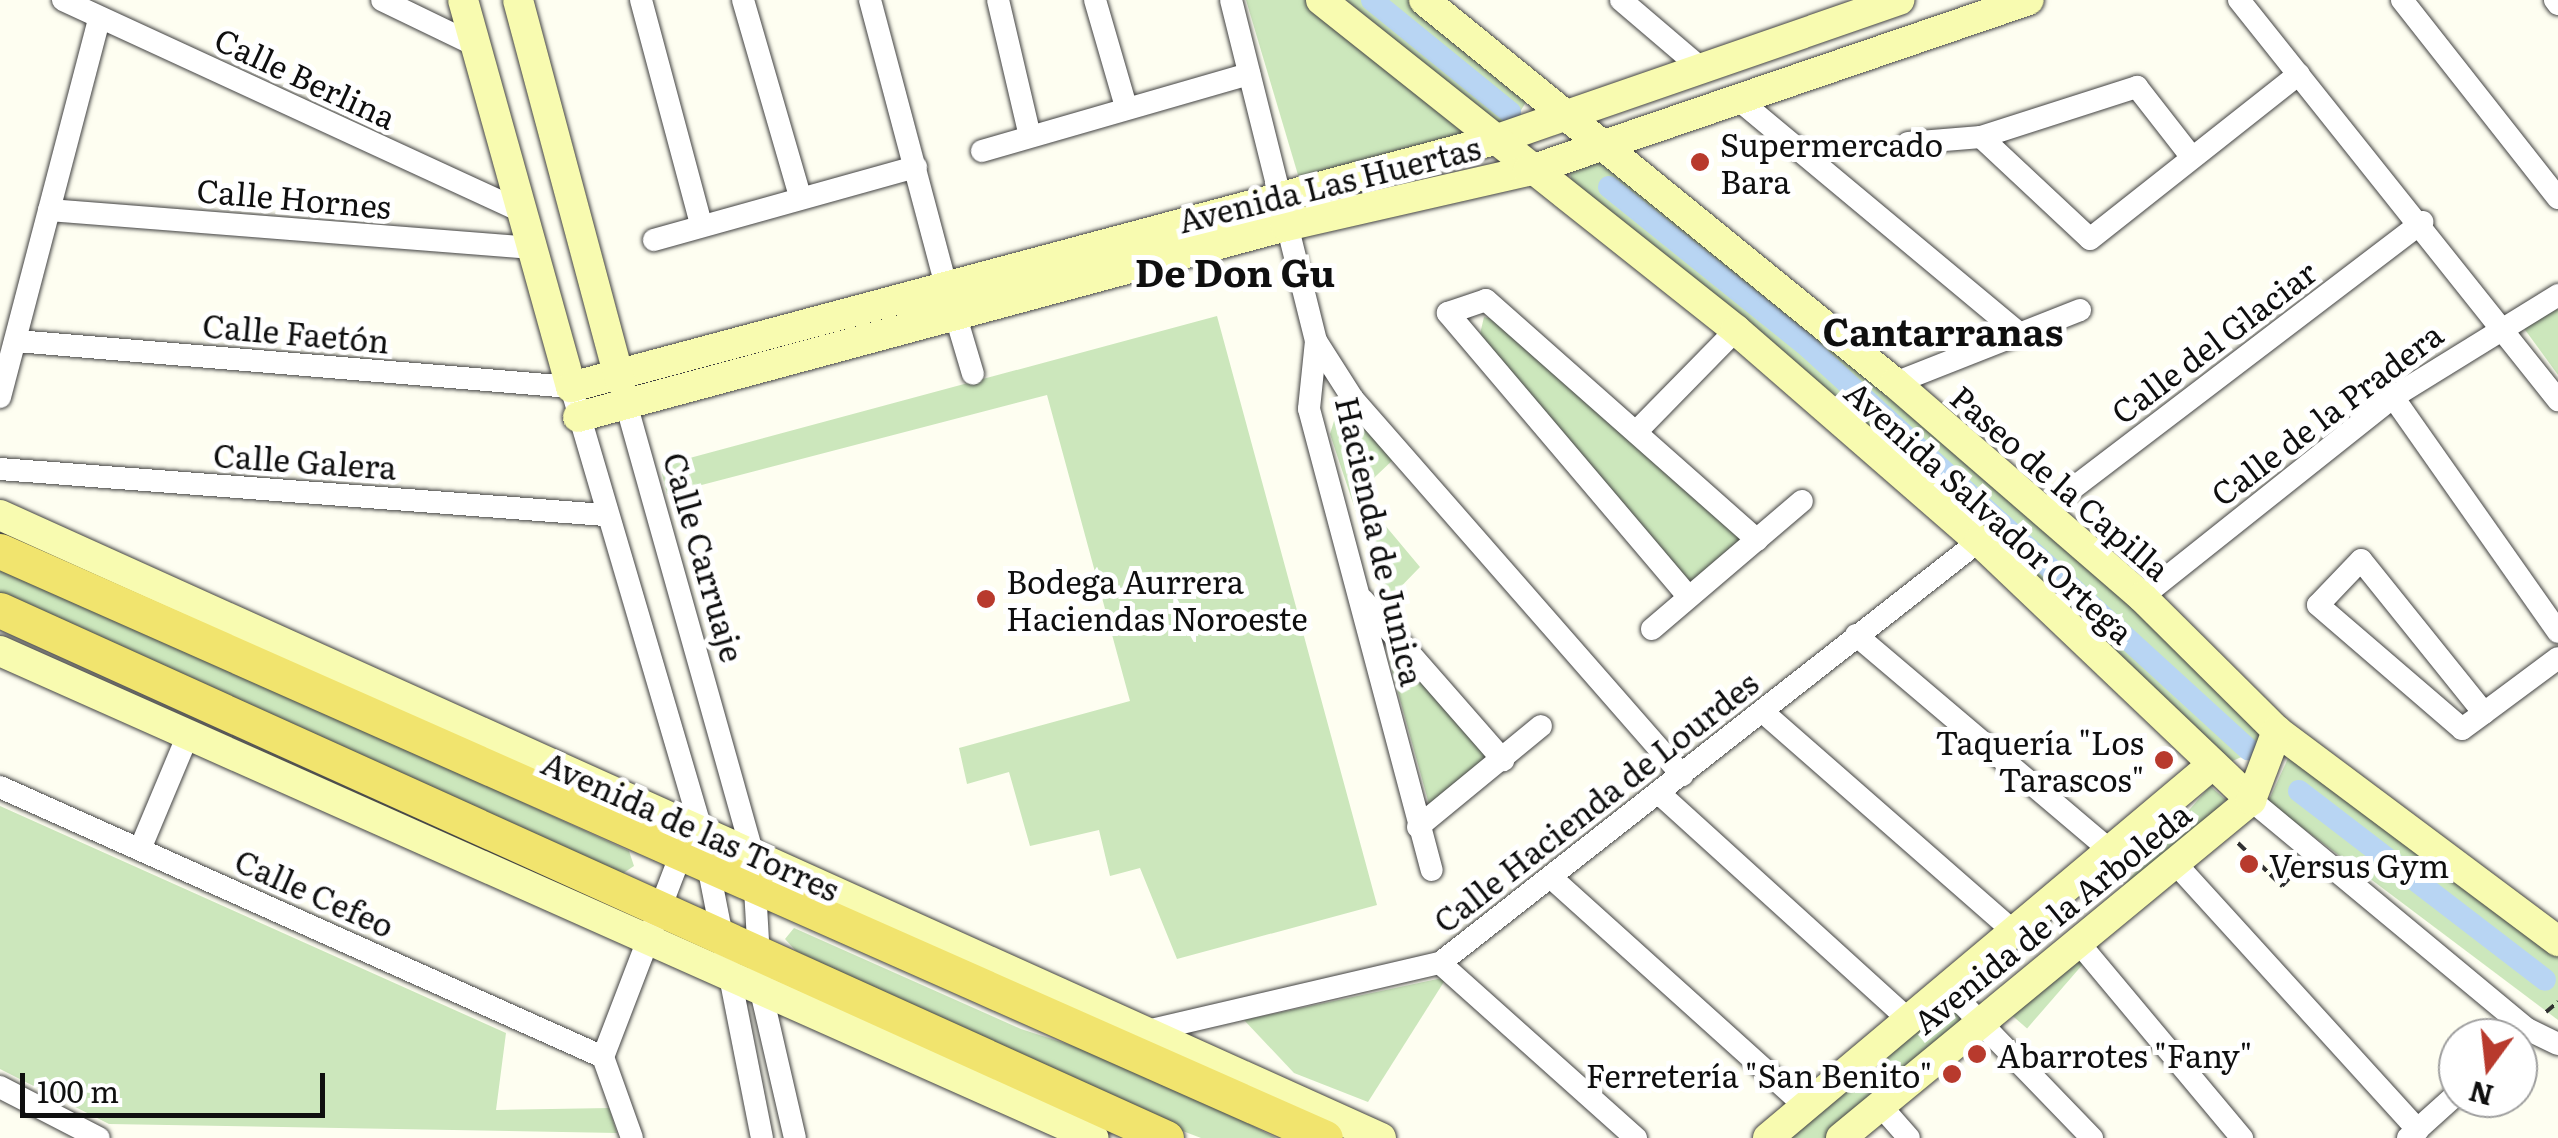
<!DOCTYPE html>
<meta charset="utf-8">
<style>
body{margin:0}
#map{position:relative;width:2558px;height:1138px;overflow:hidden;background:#fefef1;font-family:Literata,serif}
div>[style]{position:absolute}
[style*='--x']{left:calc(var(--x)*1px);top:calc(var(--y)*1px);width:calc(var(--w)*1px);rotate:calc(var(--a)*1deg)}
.green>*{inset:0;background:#cce7bc;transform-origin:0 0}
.canal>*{height:22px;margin:-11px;padding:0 11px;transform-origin:11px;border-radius:11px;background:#b8d5f3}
.path>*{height:4px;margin-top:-2px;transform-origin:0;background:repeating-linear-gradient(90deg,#313131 0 10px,transparent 0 15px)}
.roads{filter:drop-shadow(0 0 2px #424242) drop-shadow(0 0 2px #424242)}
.street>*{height:22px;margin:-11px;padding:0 11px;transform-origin:11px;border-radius:11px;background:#fff}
.secondary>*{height:30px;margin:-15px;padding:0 15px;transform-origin:15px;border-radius:15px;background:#f8fbb0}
.primary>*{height:35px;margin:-17.5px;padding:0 17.5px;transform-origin:17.5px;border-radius:17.5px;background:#f1e46e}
.dots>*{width:28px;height:28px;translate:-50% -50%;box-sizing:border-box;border:5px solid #fff;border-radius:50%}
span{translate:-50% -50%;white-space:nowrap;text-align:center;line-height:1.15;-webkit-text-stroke:10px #fff;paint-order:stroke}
.street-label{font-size:32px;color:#0f0f0f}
.poi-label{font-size:32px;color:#0f0f0f}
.left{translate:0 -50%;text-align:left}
.right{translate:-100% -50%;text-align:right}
.quarter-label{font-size:38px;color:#0f0f0f;font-weight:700}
.north{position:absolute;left:2438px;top:1018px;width:100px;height:100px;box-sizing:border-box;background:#fff;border:2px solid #9f9f9f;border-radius:50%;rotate:195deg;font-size:28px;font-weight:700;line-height:40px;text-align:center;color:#0f0f0f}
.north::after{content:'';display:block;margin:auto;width:35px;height:45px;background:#b83a2d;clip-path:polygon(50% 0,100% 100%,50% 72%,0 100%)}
.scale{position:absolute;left:20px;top:1073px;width:305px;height:45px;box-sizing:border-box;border:5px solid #0f0f0f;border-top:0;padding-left:12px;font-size:30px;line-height:35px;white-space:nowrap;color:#0f0f0f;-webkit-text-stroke:8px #fff;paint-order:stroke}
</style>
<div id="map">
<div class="green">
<i style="clip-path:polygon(1246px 0,1312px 0,1477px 136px,1301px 185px)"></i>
<i style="clip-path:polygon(1346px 0,1410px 0,1526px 102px,1514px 122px,1497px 123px)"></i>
<i style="clip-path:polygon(1604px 160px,2026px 506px,2261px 722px,2263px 747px,2224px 765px,1572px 190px,1570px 171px)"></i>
<i style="clip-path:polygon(2558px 309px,2558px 375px,2523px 327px)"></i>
<i style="clip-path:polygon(1217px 316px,1377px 905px,1177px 959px,1140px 868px,1110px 876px,1099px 830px,1030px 846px,1009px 772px,967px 784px,959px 748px,1130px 701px,1047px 395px,667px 494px,660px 466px)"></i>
<i style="clip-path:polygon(1484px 317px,1498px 320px,1743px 540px,1692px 584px,1480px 334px)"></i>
<i style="clip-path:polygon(1338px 408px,1354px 408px,1396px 457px,1358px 493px,1420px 567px,1386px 602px,1330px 434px)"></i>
<i style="clip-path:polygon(0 562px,629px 851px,634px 866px,622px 874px,0 607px)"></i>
<i style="clip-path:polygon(1398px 647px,1494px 759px,1432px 815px,1389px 660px)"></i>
<i style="clip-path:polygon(2290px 754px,2558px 943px,2558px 1020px,2268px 802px)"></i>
<i style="left:2210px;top:786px;width:21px;height:303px;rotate:41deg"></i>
<i style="clip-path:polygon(0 806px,506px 1033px,496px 1110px,609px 1108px,617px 1133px,109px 1124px,0 1069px)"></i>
<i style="clip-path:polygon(794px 928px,1021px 1029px,1144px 1069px,1276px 1138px,1201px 1138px,1146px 1117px,796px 951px,785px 939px)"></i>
<i style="clip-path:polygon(1447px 977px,1368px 1102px,1294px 1073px,1244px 1020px)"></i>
<i style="clip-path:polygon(1952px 1002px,1970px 1018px,1829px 1138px,1788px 1138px)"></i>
</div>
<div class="canal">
<i style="--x:1372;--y:0;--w:178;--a:39.1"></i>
<i style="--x:1609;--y:187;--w:257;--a:38.8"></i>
<i style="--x:1809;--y:348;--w:595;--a:42.41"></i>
<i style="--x:2299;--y:791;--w:310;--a:37.5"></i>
</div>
<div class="path">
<i style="--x:2238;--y:843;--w:62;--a:44.3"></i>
<i style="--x:2282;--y:886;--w:23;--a:-47"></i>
<i style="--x:2546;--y:1012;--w:16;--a:-40"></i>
</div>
<div class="roads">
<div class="street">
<i style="--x:63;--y:0;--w:507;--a:24.74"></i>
<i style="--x:382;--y:0;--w:103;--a:25.8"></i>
<i style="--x:641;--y:0;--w:232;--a:75"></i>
<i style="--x:743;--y:0;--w:204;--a:73.8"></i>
<i style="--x:870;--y:0;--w:296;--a:75.1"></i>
<i style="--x:998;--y:0;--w:140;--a:76.8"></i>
<i style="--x:1095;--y:0;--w:111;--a:73.8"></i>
<i style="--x:1231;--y:0;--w:351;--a:76"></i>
<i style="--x:1316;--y:341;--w:68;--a:95.9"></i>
<i style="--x:1309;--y:409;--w:477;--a:75.1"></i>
<i style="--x:1621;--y:0;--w:109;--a:40.5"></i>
<i style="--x:2239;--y:0;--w:512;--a:51.43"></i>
<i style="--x:2402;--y:0;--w:252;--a:51.8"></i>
<i style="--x:2555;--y:0;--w:5;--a:53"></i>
<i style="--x:1739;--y:100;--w:366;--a:39.8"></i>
<i style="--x:1981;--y:137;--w:149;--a:43.1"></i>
<i style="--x:2090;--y:239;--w:266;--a:-38.3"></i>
<i style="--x:1908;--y:143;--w:73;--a:-4.7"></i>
<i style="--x:1981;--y:137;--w:164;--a:-17.8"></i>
<i style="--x:2137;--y:87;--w:86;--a:52.1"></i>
<i style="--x:982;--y:151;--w:278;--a:-16.1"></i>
<i style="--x:49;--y:210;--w:485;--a:4.5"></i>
<i style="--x:654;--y:240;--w:272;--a:-15.6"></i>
<i style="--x:956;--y:317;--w:59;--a:73.4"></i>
<i style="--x:16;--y:341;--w:557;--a:4.74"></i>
<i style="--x:571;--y:387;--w:462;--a:73.6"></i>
<i style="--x:701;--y:830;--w:314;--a:78.8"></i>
<i style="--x:1316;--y:341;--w:69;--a:57.5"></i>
<i style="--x:1353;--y:399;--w:500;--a:48.8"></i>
<i style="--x:1895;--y:383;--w:199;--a:-21.5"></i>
<i style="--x:622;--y:389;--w:483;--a:74.3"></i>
<i style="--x:753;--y:854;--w:137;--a:86.7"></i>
<i style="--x:761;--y:991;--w:151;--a:77"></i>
<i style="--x:0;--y:397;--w:391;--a:-75.3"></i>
<i style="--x:2393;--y:397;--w:287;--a:54.9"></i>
<i style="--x:1636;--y:432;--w:143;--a:-45.6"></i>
<i style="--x:0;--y:469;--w:607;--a:4.35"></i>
<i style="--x:2043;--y:511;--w:477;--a:-37.3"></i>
<i style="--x:1687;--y:595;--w:370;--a:-130.3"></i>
<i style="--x:1448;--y:313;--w:40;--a:-18.9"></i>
<i style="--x:1486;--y:300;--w:362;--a:41.5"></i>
<i style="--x:2142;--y:597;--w:321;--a:-38.5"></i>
<i style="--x:2393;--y:397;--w:194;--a:-31.7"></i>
<i style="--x:1363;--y:600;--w:213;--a:48.8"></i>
<i style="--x:1652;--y:629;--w:197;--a:-40.5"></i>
<i style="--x:1856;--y:635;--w:337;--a:40.3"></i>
<i style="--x:1763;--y:712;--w:337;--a:41.2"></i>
<i style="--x:2484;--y:713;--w:196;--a:-128.8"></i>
<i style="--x:2361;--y:560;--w:62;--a:133.7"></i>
<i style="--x:2318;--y:605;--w:190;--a:40.7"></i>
<i style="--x:2462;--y:729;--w:27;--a:-36"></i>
<i style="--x:2484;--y:713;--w:92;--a:-36.6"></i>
<i style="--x:0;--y:787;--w:661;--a:24.12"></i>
<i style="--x:1661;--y:795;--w:338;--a:42.2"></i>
<i style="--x:2251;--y:800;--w:359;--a:39.7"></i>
<i style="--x:2527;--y:1029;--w:34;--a:26"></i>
<i style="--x:1418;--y:827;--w:159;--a:-39.4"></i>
<i style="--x:140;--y:849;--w:124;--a:-67.2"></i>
<i style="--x:2175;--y:863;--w:361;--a:47.7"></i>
<i style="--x:1555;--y:881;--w:335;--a:42"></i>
<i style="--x:2078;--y:942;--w:256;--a:50.1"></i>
<i style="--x:1440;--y:963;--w:263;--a:41.8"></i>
<i style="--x:1949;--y:990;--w:206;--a:46"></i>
<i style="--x:1147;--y:1031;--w:301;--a:-13.1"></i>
<i style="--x:1440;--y:963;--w:685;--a:-38.06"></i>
<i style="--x:0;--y:1087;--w:111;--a:27.3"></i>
<i style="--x:1879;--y:1104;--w:45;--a:48.6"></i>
<i style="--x:632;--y:1138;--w:86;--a:-109.7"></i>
<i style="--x:603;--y:1057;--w:229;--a:-69"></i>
<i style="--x:2408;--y:1138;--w:67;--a:-42"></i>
</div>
<div class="secondary">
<i style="--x:463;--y:0;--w:402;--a:74.4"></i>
<i style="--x:571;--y:387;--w:956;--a:-14.97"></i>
<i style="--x:1495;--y:140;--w:428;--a:-19.1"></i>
<i style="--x:518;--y:0;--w:394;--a:75"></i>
<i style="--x:1321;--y:0;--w:530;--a:38.49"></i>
<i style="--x:1736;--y:330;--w:322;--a:41"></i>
<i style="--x:1979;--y:541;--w:376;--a:43.6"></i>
<i style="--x:1424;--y:0;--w:607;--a:39.12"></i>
<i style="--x:1895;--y:383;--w:327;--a:40.9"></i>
<i style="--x:2142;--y:597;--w:190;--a:44.8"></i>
<i style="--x:2277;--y:731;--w:351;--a:36.8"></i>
<i style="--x:578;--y:417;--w:733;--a:-15.1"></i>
<i style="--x:1286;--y:226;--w:248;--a:-12.8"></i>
<i style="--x:1528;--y:171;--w:529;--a:-18.85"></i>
<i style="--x:0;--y:515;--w:1515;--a:24.28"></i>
<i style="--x:0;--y:651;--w:1197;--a:24"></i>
<i style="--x:1768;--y:1138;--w:581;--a:-40.05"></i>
<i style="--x:1841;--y:1138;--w:531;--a:-39.5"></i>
<i style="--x:2251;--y:800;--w:74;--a:-69.4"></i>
</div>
<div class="primary">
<i style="--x:0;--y:551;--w:1449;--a:23.89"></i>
<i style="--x:0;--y:610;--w:1280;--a:24.36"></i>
</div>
</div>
<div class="dots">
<i style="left:1700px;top:162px;background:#b83a2d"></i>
<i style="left:986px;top:599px;background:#b83a2d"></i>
<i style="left:2164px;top:760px;background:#b83a2d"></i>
<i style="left:2249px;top:864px;background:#b83a2d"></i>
<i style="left:1977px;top:1054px;background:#b83a2d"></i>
<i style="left:1952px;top:1074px;background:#b83a2d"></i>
</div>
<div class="street-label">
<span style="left:306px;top:77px;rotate:25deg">Calle Berlina</span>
<span style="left:1329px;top:183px;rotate:-14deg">Avenida Las Huertas</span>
<span style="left:294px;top:197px;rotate:5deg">Calle Hornes</span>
<span style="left:296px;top:332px;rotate:5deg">Calle Faetón</span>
<span style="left:2213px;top:341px;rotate:-37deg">Calle del Glaciar</span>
<span style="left:2326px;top:413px;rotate:-37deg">Calle de la Pradera</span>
<span style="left:305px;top:460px;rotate:4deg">Calle Galera</span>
<span style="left:2061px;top:482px;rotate:41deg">Paseo de la Capilla</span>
<span style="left:1990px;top:511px;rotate:42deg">Avenida Salvador Ortega</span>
<span style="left:1381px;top:541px;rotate:77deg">Hacienda de Junica</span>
<span style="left:705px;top:557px;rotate:74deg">Calle Carruaje</span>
<span style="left:1595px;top:801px;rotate:-38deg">Calle Hacienda de Lourdes</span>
<span style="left:691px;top:825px;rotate:24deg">Avenida de las Torres</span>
<span style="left:315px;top:892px;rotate:24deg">Calle Cefeo</span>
<span style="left:2051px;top:917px;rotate:-39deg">Avenida de la Arboleda</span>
</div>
<div class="poi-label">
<span class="left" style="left:1720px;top:162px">Supermercado<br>Bara</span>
<span class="left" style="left:1006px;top:599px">Bodega Aurrera<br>Haciendas Noroeste</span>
<span class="right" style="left:2144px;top:760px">Taquería "Los<br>Tarascos"</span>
<span class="left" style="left:2269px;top:864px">Versus Gym</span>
<span class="left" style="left:1997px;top:1054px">Abarrotes "Fany"</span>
<span class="right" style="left:1932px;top:1074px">Ferretería "San Benito"</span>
</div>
<div class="quarter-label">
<span style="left:1235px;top:271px">De Don Gu</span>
<span style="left:1943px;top:330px">Cantarranas</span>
</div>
<div class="north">N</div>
<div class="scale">100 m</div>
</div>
